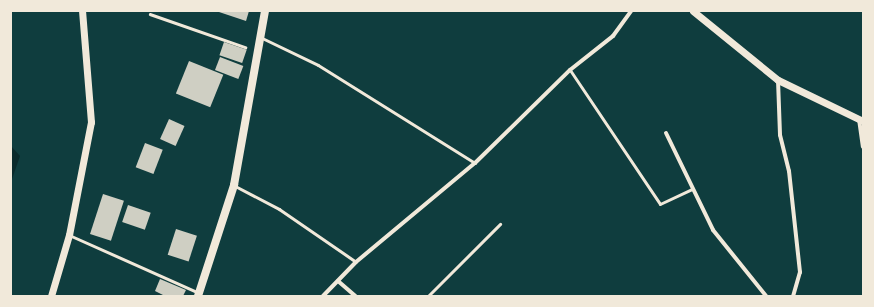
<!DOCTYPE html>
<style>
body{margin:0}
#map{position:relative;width:874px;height:307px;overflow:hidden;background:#0f3d3e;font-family:Overpass,sans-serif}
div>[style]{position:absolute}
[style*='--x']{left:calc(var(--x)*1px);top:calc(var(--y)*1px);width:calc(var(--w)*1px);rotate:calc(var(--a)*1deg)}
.water>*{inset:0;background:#0a2a2b}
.building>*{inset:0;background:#cfcfc3;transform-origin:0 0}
.path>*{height:2.5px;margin:-1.25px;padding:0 1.25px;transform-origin:1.25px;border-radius:1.25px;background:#f1e9da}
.service>*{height:3px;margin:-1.5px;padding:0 1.5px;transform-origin:1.5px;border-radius:1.5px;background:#f1e9da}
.minor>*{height:4px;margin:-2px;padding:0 2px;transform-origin:2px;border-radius:2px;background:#f1e9da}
.tertiary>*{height:7px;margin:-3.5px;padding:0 3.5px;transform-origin:3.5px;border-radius:3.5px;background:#f1e9da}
.secondary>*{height:8px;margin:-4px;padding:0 4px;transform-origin:4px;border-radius:4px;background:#f1e9da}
span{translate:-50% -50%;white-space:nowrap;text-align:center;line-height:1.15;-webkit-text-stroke:3px #f1e9da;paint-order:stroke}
.frame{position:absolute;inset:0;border:12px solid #f1e9da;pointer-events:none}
</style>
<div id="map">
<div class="water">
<i style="clip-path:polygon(11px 146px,20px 156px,11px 182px)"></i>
</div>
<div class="building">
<i style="clip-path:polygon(216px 11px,249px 11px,246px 21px)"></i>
<i style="left:224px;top:42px;width:24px;height:14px;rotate:19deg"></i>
<i style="left:220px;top:57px;width:25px;height:14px;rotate:21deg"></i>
<i style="left:189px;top:61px;width:37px;height:35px;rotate:22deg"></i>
<i style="left:169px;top:119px;width:17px;height:22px;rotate:24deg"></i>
<i style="left:145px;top:143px;width:19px;height:26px;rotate:21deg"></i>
<i style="left:103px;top:194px;width:22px;height:42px;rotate:18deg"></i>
<i style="left:128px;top:205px;width:24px;height:18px;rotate:19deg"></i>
<i style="left:176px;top:229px;width:22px;height:27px;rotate:18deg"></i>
<i style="clip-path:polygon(160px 279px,186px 290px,183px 296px,165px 296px,155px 291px)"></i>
</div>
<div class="path">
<i style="--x:150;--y:14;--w:101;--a:19.2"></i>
</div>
<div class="service">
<i style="--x:262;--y:38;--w:62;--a:25.7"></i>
<i style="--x:318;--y:65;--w:185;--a:32"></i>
<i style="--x:570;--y:70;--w:161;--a:56.1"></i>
<i style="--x:660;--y:204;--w:35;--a:-25"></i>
<i style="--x:235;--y:186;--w:50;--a:27.6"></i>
<i style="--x:279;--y:209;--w:93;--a:34.5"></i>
<i style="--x:69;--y:235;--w:142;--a:24"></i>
<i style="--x:428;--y:296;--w:102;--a:-45"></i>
</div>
<div class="minor">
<i style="--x:778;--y:80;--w:55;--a:87.9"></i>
<i style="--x:780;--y:135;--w:37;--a:76"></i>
<i style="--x:789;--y:171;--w:102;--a:83.8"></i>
<i style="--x:800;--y:272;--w:25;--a:106"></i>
<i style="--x:859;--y:119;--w:28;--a:82"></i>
<i style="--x:666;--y:133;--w:108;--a:64.1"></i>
<i style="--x:713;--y:230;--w:85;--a:51.2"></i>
<i style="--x:338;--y:281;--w:23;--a:41"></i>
<i style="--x:323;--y:296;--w:47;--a:-45.9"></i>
<i style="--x:356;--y:262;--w:155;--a:-39.8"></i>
<i style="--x:475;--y:163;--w:133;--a:-44.4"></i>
<i style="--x:570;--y:70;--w:55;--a:-38.3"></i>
<i style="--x:613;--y:36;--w:31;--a:-54"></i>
</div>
<div class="tertiary">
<i style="--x:693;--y:11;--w:109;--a:39.1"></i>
<i style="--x:778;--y:80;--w:94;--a:25.8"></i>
<i style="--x:51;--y:296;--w:64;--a:-73.6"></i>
<i style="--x:69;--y:235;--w:115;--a:-79"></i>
<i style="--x:91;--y:122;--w:111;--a:-94.6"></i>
</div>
<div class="secondary">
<i style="--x:198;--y:296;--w:117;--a:-72"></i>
<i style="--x:234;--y:185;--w:177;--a:-79.9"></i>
</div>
<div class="frame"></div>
</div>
